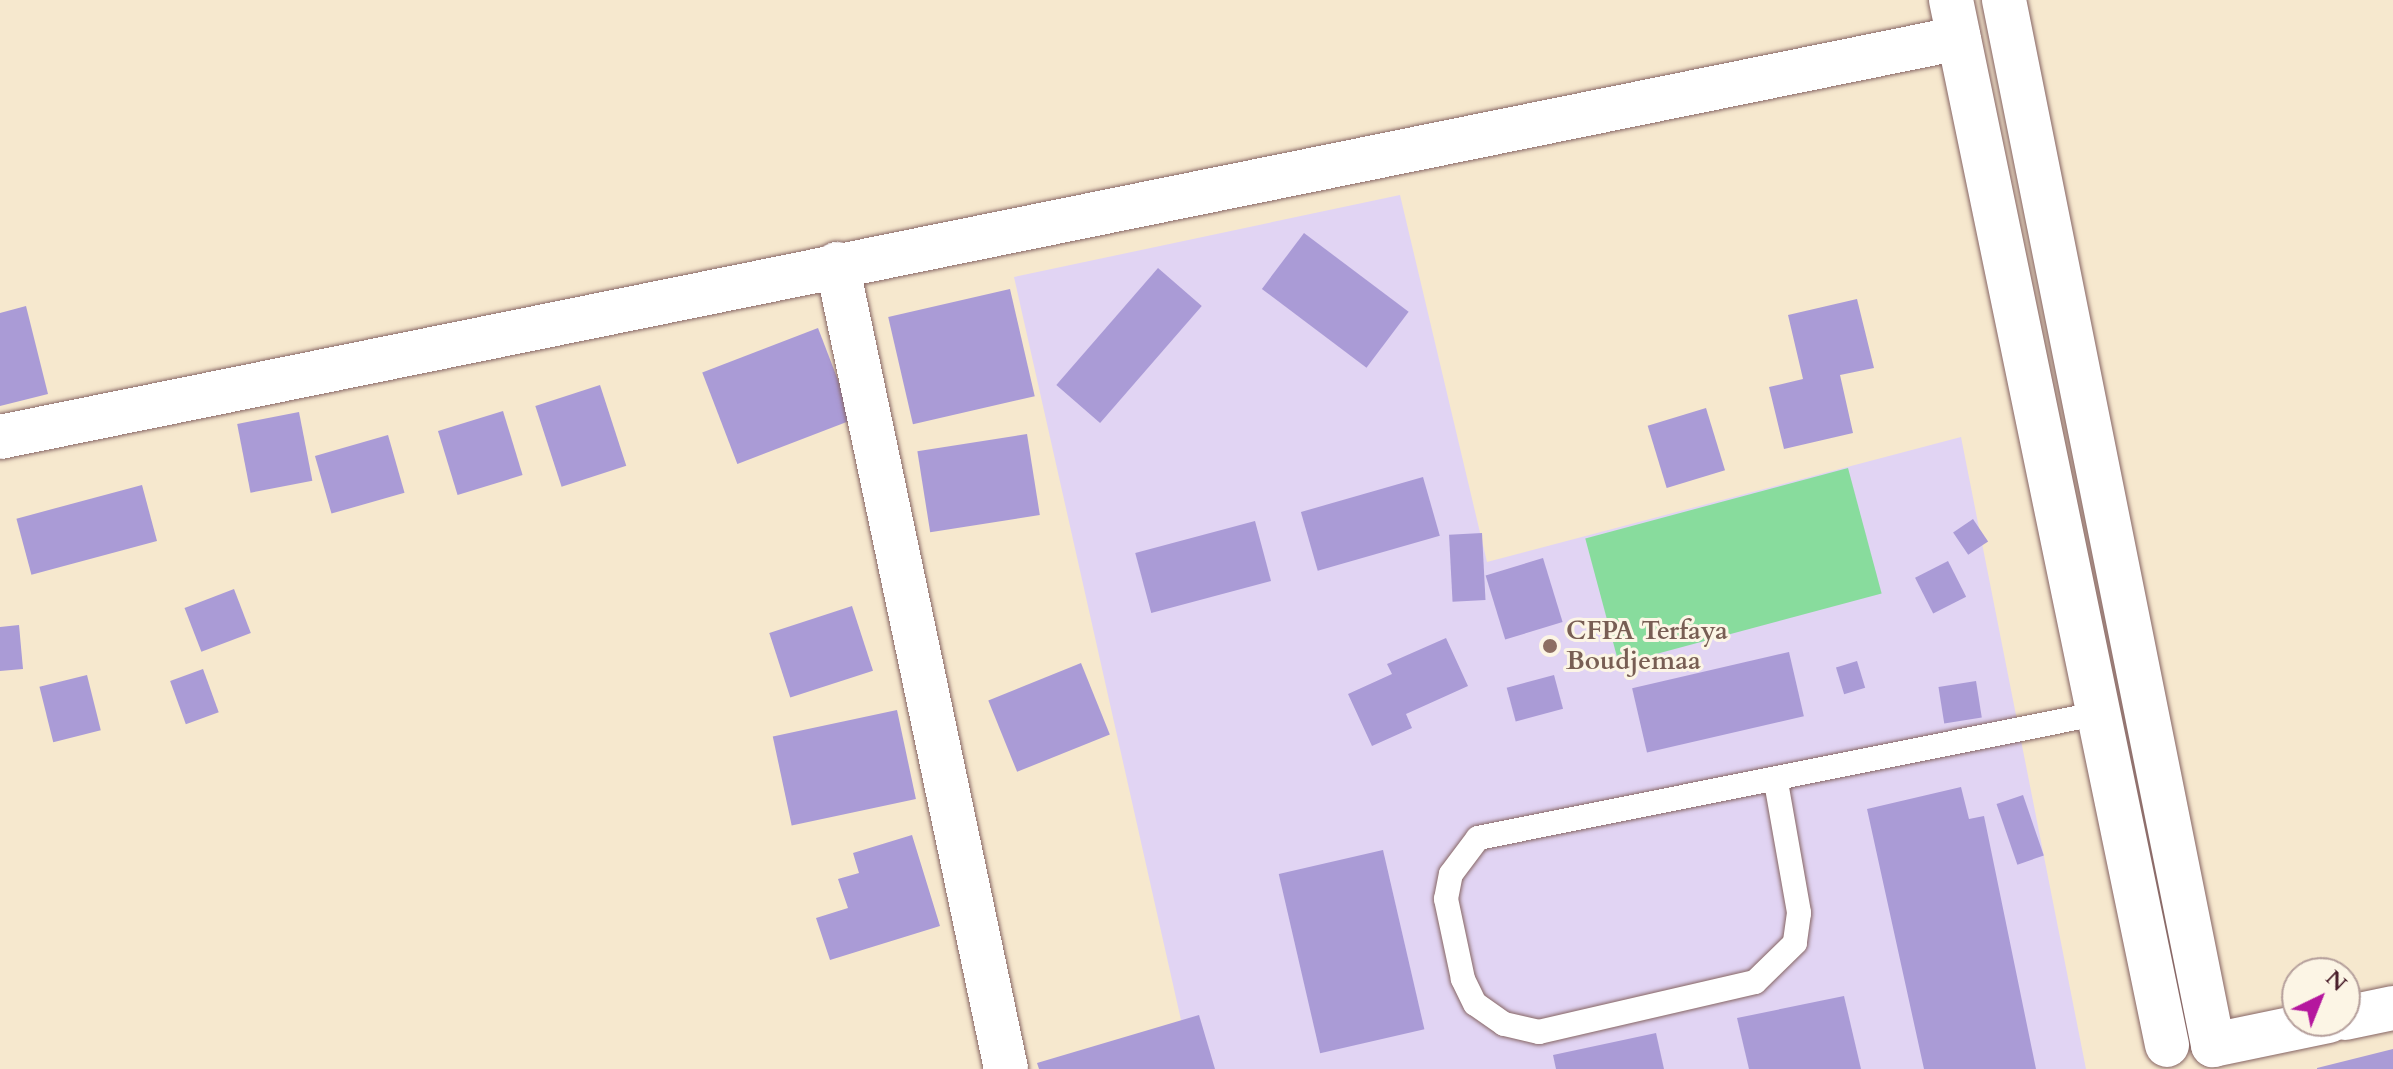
<!DOCTYPE html>
<style>
body{margin:0}
#map{position:relative;width:2393px;height:1069px;overflow:hidden;background:#f6e8ce;font-family:Cardo,serif}
div>[style]{position:absolute}
[style*='--x']{left:calc(var(--x)*1px);top:calc(var(--y)*1px);width:calc(var(--w)*1px);rotate:calc(var(--a)*1deg)}
.built>*{inset:0;background:#e1d4f3}
.green>*{inset:0;background:#88dc9d;transform-origin:0 0}
.building>*{inset:0;background:#aa9bd6;transform-origin:0 0}
.roads{filter:drop-shadow(0 0 2px #866564) drop-shadow(0 0 2px #866564)}
.service>*{height:24px;margin:-12px;padding:0 12px;transform-origin:12px;border-radius:12px;background:#fff}
.minor>*{height:44px;margin:-22px;padding:0 22px;transform-origin:22px;border-radius:22px;background:#fff}
.trunk>*{height:44px;margin:-22px;padding:0 22px;transform-origin:22px;border-radius:22px;background:#fff}
.dots>*{width:22px;height:22px;translate:-50% -50%;box-sizing:border-box;border:4px solid #fcf5e5;border-radius:50%}
span{translate:-50% -50%;white-space:nowrap;text-align:center;line-height:1.15;-webkit-text-stroke:6px #fcf5e5;paint-order:stroke}
.education-label{font-size:26px;color:#785e54;font-weight:700}
.left{translate:0 -50%;text-align:left}
.north{position:absolute;left:2281px;top:957px;width:80px;height:80px;box-sizing:border-box;background:#fcf5e5;border:2px solid #b59f9b;border-radius:50%;rotate:43deg;font-size:22px;font-weight:700;line-height:32px;text-align:center;color:#4a1f2b}
.north::after{content:'';display:block;margin:auto;width:28px;height:36px;background:#b5179e;clip-path:polygon(50% 0,100% 100%,50% 72%,0 100%)}
</style>
<div id="map">
<div class="built">
<i style="clip-path:polygon(1400px 195px,1487px 562px,1961px 437px,2086px 1069px,1192px 1069px,1014px 277px)"></i>
</div>
<div class="green">
<i style="left:1848px;top:468px;width:130px;height:272px;rotate:75deg"></i>
</div>
<div class="building">
<i style="left:1304px;top:233px;width:131px;height:70px;rotate:37deg"></i>
<i style="left:1158px;top:268px;width:58px;height:155px;rotate:41deg"></i>
<i style="left:1010px;top:289px;width:110px;height:125px;rotate:77deg"></i>
<i style="clip-path:polygon(1857px 299px,1874px 368px,1840px 375px,1853px 433px,1784px 449px,1769px 387px,1803px 379px,1788px 315px)"></i>
<i style="clip-path:polygon(26px 306px,48px 394px,0 406px,0 313px)"></i>
<i style="left:818px;top:328px;width:98px;height:124px;rotate:69deg"></i>
<i style="left:600px;top:385px;width:85px;height:68px;rotate:72deg"></i>
<i style="left:1706px;top:408px;width:65px;height:61px;rotate:73deg"></i>
<i style="left:503px;top:411px;width:67px;height:68px;rotate:73deg"></i>
<i style="left:299px;top:412px;width:70px;height:63px;rotate:79deg"></i>
<i style="left:1027px;top:434px;width:82px;height:111px;rotate:81deg"></i>
<i style="left:388px;top:435px;width:60px;height:76px;rotate:74deg"></i>
<i style="left:1423px;top:477px;width:61px;height:127px;rotate:74deg"></i>
<i style="left:142px;top:485px;width:58px;height:130px;rotate:75deg"></i>
<i style="left:1973px;top:519px;width:27px;height:24px;rotate:56deg"></i>
<i style="left:1255px;top:521px;width:62px;height:124px;rotate:75deg"></i>
<i style="left:1482px;top:533px;width:67px;height:33px;rotate:87deg"></i>
<i style="left:1543px;top:558px;width:67px;height:60px;rotate:73deg"></i>
<i style="left:1948px;top:561px;width:40px;height:37px;rotate:63deg"></i>
<i style="left:234px;top:589px;width:47px;height:53px;rotate:69deg"></i>
<i style="left:852px;top:606px;width:68px;height:87px;rotate:72deg"></i>
<i style="clip-path:polygon(19px 625px,23px 669px,0 671px,0 627px)"></i>
<i style="clip-path:polygon(1446px 638px,1468px 686px,1406px 714px,1412px 728px,1372px 746px,1348px 694px,1392px 674px,1387px 664px)"></i>
<i style="left:1789px;top:652px;width:66px;height:161px;rotate:77deg"></i>
<i style="left:1857px;top:661px;width:28px;height:22px;rotate:73deg"></i>
<i style="left:1081px;top:663px;width:77px;height:100px;rotate:68deg"></i>
<i style="left:203px;top:669px;width:46px;height:35px;rotate:70deg"></i>
<i style="left:87px;top:675px;width:57px;height:49px;rotate:76deg"></i>
<i style="left:1554px;top:675px;width:35px;height:49px;rotate:75deg"></i>
<i style="left:1976px;top:681px;width:37px;height:38px;rotate:81deg"></i>
<i style="left:897px;top:710px;width:91px;height:127px;rotate:78deg"></i>
<i style="clip-path:polygon(1961px 787px,1969px 819px,1984px 816px,2036px 1069px,1924px 1069px,1867px 809px)"></i>
<i style="left:2023px;top:795px;width:64px;height:28px;rotate:71deg"></i>
<i style="clip-path:polygon(912px 835px,940px 926px,830px 960px,816px 918px,848px 908px,838px 879px,859px 873px,853px 853px)"></i>
<i style="left:1383px;top:850px;width:184px;height:107px;rotate:77deg"></i>
<i style="clip-path:polygon(1844px 996px,1861px 1069px,1749px 1069px,1737px 1018px)"></i>
<i style="clip-path:polygon(1199px 1015px,1215px 1069px,1039px 1069px,1037px 1063px)"></i>
<i style="clip-path:polygon(1656px 1033px,1664px 1069px,1556px 1069px,1553px 1055px)"></i>
<i style="clip-path:polygon(2393px 1049px,2393px 1069px,2317px 1069px,2317px 1068px)"></i>
</div>
<div class="roads">
<div class="service">
<i style="--x:1776;--y:782;--w:133;--a:80"></i>
<i style="--x:1799;--y:913;--w:30;--a:98"></i>
<i style="--x:1795;--y:943;--w:56;--a:135.7"></i>
<i style="--x:1755;--y:982;--w:222;--a:167"></i>
<i style="--x:1539;--y:1032;--w:36;--a:-167"></i>
<i style="--x:1504;--y:1024;--w:35;--a:-145"></i>
<i style="--x:1475;--y:1004;--w:28;--a:-116"></i>
<i style="--x:1463;--y:979;--w:82;--a:-102"></i>
<i style="--x:1446;--y:899;--w:25;--a:-79"></i>
<i style="--x:1451;--y:874;--w:45;--a:-53.1"></i>
<i style="--x:1478;--y:838;--w:630;--a:-11.35"></i>
</div>
<div class="minor">
<i style="--x:837;--y:264;--w:823;--a:78.14"></i>
<i style="--x:0;--y:437;--w:1999;--a:-11.51"></i>
<i style="--x:2345;--y:1018;--w:49;--a:-11.8"></i>
<i style="--x:2213;--y:1045;--w:118;--a:-11.7"></i>
</div>
<div class="trunk">
<i style="--x:1951;--y:0;--w:1067;--a:78.32"></i>
<i style="--x:2004;--y:0;--w:1066;--a:78.69"></i>
</div>
</div>
<div class="dots">
<i style="left:1550px;top:646px;background:#8d6e63"></i>
</div>
<div class="education-label">
<span class="left" style="left:1566px;top:646px">CFPA Terfaya<br>Boudjemaa</span>
</div>
<div class="north">N</div>
</div>
